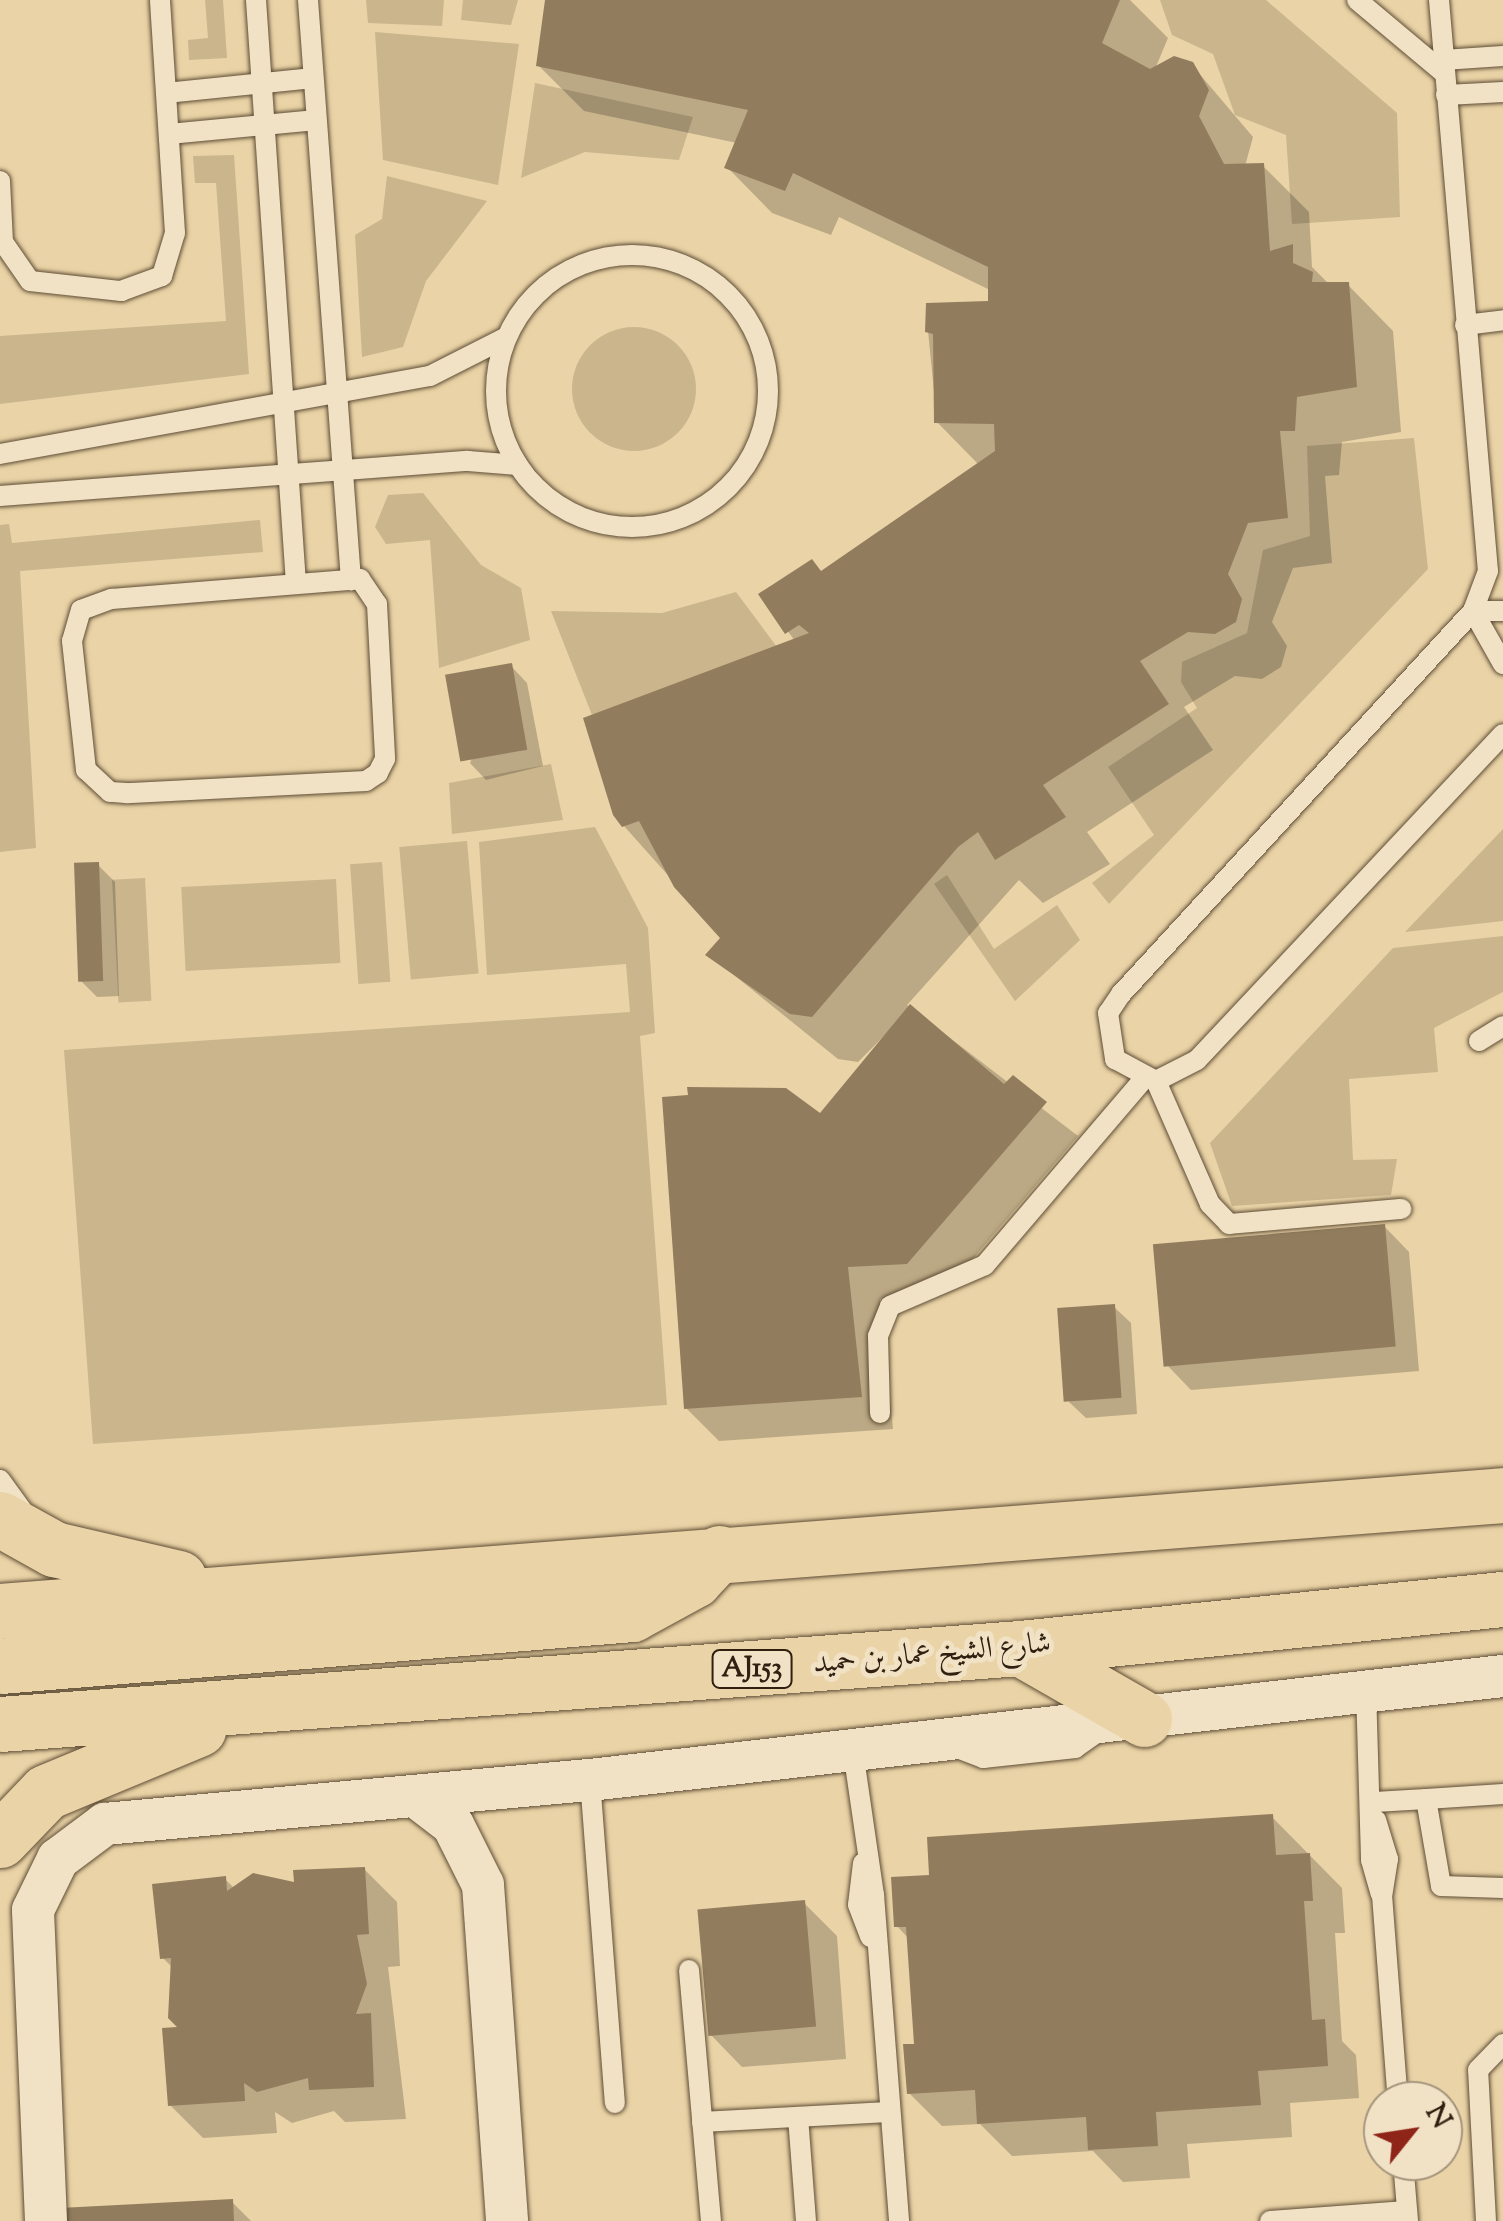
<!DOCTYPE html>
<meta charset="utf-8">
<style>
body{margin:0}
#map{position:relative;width:1503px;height:2221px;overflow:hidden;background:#ead3a6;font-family:"Sorts Mill Goudy",Amiri,serif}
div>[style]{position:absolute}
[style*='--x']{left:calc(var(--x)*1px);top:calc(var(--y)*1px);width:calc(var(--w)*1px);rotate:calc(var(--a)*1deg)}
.green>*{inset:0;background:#cab58d;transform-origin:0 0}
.round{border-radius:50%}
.shadow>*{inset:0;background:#0003}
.building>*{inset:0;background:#917d5e;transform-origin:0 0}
.roads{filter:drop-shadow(0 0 2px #5e4d36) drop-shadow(0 0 2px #5e4d36)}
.service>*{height:20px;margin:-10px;padding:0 10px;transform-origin:10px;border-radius:10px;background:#f1e2c5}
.service>.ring{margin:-10px;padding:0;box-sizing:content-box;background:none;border:20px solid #f1e2c5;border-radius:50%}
.minor>*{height:42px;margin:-21px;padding:0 21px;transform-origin:21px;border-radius:21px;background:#f1e2c5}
.primary>*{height:55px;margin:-27.5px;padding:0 27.5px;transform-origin:27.5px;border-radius:27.5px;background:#ead3a6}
span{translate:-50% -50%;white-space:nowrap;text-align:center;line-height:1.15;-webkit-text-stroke:10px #f1e2c5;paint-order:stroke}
.shield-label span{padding:2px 8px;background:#f1e2c5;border:2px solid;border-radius:8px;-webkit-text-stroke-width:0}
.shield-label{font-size:28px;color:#302011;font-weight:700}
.street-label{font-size:30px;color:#302011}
.north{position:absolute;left:1363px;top:2081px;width:100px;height:100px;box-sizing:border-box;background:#f1e2c5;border:2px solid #a4947d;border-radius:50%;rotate:60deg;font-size:28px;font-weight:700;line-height:40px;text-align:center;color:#302011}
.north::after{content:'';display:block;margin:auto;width:35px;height:45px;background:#8f2418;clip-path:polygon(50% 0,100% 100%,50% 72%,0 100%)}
</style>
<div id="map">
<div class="green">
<i style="clip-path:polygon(205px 0,223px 0,227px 58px,189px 60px,188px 40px,208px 38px)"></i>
<i style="clip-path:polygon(366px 0,444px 0,442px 26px,368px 23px)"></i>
<i style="clip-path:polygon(463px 0,518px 0,511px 25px,461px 20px)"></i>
<i style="clip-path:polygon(1160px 0,1266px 0,1397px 113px,1400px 217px,1292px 224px,1286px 135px,1235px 115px,1213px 54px,1172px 35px)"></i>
<i style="clip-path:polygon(375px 32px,519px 44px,498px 185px,383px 160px)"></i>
<i style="clip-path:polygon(535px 83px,693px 117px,679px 160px,585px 152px,521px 178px)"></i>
<i style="clip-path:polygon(234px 155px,249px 374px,0 404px,0 336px,226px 321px,216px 183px,195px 183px,193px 156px)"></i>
<i style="clip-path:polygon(387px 176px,487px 201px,426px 281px,403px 347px,362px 357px,355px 235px,382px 219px)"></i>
<i class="round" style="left:572px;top:327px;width:124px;height:124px"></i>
<i style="clip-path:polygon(1414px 438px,1428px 569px,1109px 904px,1092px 883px,1154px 835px,1108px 767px,1197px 708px,1181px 682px,1182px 662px,1247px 633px,1263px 550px,1310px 536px,1307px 446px)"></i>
<i style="clip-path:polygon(423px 493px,481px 565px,521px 588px,530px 640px,439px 668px,430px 540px,386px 544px,375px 527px,388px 495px)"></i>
<i style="clip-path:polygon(260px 520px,263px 552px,20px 571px,36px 848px,0 852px,0 525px,9px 524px,12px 543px)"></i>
<i style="clip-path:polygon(736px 592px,777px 647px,592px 715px,551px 611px,662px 613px)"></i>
<i style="clip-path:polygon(551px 764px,563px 820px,452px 834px,449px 783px)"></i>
<i style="clip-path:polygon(595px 827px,648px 928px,655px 1033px,640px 1036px,667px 1405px,93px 1444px,64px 1050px,630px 1012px,626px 964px,487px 975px,479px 842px)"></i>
<i style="clip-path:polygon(1503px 829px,1503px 921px,1405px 932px)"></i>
<i style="left:467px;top:841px;width:133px;height:68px;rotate:85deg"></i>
<i style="left:382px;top:862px;width:120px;height:32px;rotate:86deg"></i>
<i style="clip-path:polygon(947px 875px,994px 949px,1057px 905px,1080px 940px,1015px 1001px,934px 884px)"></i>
<i style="left:145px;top:878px;width:123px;height:33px;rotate:87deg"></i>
<i style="left:336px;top:879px;width:84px;height:155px;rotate:87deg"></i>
<i style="clip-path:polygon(1503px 936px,1503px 992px,1434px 1028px,1438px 1072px,1349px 1079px,1353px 1160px,1397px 1159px,1391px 1195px,1232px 1206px,1210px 1143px,1393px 948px)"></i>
</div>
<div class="shadow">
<i style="clip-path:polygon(548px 0,1130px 0,1168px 38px,1155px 69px,1192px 65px,1253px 137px,1245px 166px,1263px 166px,1309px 212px,1312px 267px,1330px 285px,1348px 285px,1393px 331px,1401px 432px,1342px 442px,1339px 475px,1325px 476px,1332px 563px,1293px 568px,1272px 622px,1287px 646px,1281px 667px,1262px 679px,1235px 676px,1184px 707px,1213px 750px,1087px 832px,1110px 864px,1043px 903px,1019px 880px,907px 1005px,1078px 1136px,941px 1296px,880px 1299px,893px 1429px,719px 1441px,686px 1408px,820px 1116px,902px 1018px,858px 1062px,838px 1059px,709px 955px,724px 938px,624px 826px,795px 641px,761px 595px,823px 573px,979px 465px,937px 422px,928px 331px,990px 304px,990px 290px,839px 217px,831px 235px,772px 213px,727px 167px,737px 143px,584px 111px,538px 65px)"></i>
<i style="clip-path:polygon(511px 666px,527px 683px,543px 766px,486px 780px,470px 763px)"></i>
<i style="clip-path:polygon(98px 865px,115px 882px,119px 996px,97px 997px,81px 981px)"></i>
<i style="clip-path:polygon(1384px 1226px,1409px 1252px,1419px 1371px,1191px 1390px,1166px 1364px)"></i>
<i style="clip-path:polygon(1114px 1307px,1131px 1323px,1137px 1414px,1086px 1418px,1069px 1402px)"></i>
<i style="clip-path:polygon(1272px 1817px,1342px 1888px,1345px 1933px,1335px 1933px,1342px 2041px,1356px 2055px,1359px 2098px,1290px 2103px,1292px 2137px,1187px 2144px,1190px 2178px,1123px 2182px,1093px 2151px,1012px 2156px,980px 2124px,942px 2126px,909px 2093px,917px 2046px,909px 1939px,897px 1926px,932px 1877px)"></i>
<i style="clip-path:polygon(364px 1869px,397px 1902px,400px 1966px,388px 1967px,406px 2119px,345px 2122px,334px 2111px,292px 2123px,275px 2112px,277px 2133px,203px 2138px,170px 2105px,182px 2029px,173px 1968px,163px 1958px,225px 1879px,235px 1889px,297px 1885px)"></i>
<i style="clip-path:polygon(804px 1903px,837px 1936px,846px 2059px,742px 2067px,710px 2034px)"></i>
<i style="clip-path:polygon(232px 2202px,251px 2221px,64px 2221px)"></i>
</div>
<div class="building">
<i style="clip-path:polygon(545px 0,1120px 0,1102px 43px,1150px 69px,1174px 56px,1193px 62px,1209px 90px,1199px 116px,1224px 164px,1264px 163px,1270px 251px,1293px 244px,1293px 263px,1313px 272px,1312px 282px,1349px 282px,1357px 387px,1297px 397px,1295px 431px,1280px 431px,1288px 518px,1248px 523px,1228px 574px,1242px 599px,1236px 622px,1215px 634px,1188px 632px,1140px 661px,1169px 704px,1043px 785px,1066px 817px,995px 860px,978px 832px,958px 847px,812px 1017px,790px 1014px,705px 955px,720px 938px,674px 887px,639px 821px,622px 827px,613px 815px,583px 718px,809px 633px,799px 625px,785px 634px,758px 594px,812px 559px,821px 571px,995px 451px,994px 424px,934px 423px,933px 334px,925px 332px,926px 303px,988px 301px,988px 267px,793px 173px,785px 191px,724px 168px,748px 110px,536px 66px)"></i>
<i style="left:512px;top:663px;width:88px;height:68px;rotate:80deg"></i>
<i style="left:99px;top:862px;width:119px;height:25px;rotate:88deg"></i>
<i style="clip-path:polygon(910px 1004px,1004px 1084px,1013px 1075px,1047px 1102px,907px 1264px,848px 1267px,862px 1397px,684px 1409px,662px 1097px,688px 1095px,687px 1087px,786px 1088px,820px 1113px)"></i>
<i style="left:1385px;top:1224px;width:123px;height:233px;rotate:85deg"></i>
<i style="left:1115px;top:1304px;width:94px;height:58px;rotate:86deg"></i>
<i style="clip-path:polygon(1273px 1814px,1276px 1855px,1310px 1853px,1313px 1901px,1304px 1901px,1312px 2020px,1325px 2019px,1328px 2066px,1258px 2071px,1261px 2105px,1156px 2112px,1158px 2146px,1088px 2150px,1086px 2117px,977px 2124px,975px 2090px,907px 2094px,903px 2044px,914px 2044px,906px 1927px,894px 1927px,891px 1877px,929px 1875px,927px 1837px)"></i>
<i style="clip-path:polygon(365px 1867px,369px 1934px,357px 1935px,367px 1984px,356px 2014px,371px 2013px,374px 2087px,309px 2090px,308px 2078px,257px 2092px,244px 2083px,245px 2101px,168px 2106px,162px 2028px,177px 2027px,168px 2018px,171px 1958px,160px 1959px,152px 1884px,226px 1876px,227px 1891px,253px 1873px,294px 1882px,293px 1870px)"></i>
<i style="left:805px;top:1900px;width:127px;height:108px;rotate:85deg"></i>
<i style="clip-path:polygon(233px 2199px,234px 2221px,61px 2221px,60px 2208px)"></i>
</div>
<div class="roads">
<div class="service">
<i style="--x:256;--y:0;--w:584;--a:86.08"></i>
<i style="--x:308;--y:0;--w:582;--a:85.76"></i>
<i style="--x:1357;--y:0;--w:114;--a:40"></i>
<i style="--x:1439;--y:0;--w:573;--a:85.1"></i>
<i style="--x:1488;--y:571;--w:43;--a:110.6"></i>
<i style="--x:1473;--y:611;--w:30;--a:0"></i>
<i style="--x:1443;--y:60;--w:60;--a:-3.8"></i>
<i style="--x:166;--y:93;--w:148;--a:-5.8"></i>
<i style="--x:1446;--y:95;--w:57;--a:-3"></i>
<i style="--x:169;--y:134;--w:148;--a:-5.4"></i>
<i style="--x:0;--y:181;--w:61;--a:87.2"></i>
<i style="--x:3;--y:242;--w:47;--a:55.3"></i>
<i style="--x:30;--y:281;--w:92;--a:6.3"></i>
<i style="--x:121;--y:291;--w:44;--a:-20.1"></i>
<i style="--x:162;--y:276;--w:45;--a:-73.2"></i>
<i style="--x:175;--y:233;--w:233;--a:-93.7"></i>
<i class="ring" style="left:496px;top:255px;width:252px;height:252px"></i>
<i style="--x:1465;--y:325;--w:38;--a:-7"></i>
<i style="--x:0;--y:454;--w:437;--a:-10.3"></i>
<i style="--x:430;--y:376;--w:84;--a:-26.9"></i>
<i style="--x:0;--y:496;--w:469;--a:-4.3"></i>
<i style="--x:468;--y:461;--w:50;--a:4.6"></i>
<i style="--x:360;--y:579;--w:30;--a:56"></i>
<i style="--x:377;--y:604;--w:155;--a:87"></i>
<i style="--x:385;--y:759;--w:16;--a:117"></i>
<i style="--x:378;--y:773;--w:14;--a:146"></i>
<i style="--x:366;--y:781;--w:240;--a:177.1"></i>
<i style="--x:126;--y:793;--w:16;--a:-176"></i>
<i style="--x:110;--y:792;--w:33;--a:-137"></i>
<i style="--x:86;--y:770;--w:130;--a:-96.2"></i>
<i style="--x:72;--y:641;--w:32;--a:-74"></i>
<i style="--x:81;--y:610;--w:33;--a:-20"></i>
<i style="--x:112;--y:599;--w:249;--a:-4.6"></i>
<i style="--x:1503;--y:664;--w:61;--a:-119.5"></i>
<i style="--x:1473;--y:611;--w:520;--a:132.58"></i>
<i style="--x:1121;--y:994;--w:23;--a:124"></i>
<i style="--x:1108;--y:1013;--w:47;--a:81.3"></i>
<i style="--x:1115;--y:1059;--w:47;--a:28.2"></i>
<i style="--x:1156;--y:1081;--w:46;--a:-27.1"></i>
<i style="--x:1197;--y:1060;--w:447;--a:-46.8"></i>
<i style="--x:1479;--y:1041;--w:28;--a:-32"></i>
<i style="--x:1156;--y:1081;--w:134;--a:66.3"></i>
<i style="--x:1210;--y:1204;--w:28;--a:46"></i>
<i style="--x:1229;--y:1224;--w:173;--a:-5"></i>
<i style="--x:880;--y:1413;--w:77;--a:-91.5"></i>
<i style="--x:878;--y:1336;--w:32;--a:-68"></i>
<i style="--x:890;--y:1306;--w:103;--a:-23.3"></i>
<i style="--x:985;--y:1265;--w:245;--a:-49.5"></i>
<i style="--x:0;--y:1480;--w:41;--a:54"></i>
<i style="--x:1366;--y:1689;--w:171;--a:88.3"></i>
<i style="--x:1371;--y:1860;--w:35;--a:74"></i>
<i style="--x:957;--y:1748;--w:28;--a:21"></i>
<i style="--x:983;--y:1758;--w:93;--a:-6.2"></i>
<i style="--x:1075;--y:1748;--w:39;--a:-35"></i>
<i style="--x:853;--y:1751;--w:146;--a:81.7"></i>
<i style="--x:874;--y:1895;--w:327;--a:85.6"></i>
<i style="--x:590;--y:1780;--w:324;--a:85.6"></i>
<i style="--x:1503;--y:1794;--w:77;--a:176.3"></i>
<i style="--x:1426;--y:1799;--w:88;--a:80.2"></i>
<i style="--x:1441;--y:1886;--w:62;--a:1.8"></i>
<i style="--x:1375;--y:1802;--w:51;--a:-3.4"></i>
<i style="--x:1376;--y:1820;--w:41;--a:72.9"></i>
<i style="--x:1388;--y:1859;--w:36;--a:99"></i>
<i style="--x:1382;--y:1895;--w:207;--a:85.6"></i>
<i style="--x:863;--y:1863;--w:42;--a:96.8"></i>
<i style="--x:858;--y:1905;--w:34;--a:69"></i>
<i style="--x:689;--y:1970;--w:252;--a:85"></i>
<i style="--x:798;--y:2117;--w:104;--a:85.6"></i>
<i style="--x:702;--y:2122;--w:186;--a:-3.1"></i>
<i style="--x:1403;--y:2161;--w:60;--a:85.2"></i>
<i style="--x:1270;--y:2221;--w:137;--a:-4.2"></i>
<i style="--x:1486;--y:2221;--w:151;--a:-93"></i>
<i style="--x:1478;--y:2070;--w:36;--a:-46"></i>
</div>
<div class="minor">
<i style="--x:418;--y:1798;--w:44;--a:37.6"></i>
<i style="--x:453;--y:1825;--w:67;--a:63.4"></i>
<i style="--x:483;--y:1885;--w:337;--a:85.9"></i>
<i style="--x:46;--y:2221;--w:311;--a:-92.4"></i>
<i style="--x:33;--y:1910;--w:57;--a:-63.9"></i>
<i style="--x:58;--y:1859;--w:59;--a:-36.7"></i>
<i style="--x:105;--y:1824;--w:487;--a:-5.2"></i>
<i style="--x:590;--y:1780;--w:919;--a:-6.5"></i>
</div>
<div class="primary">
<i style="--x:0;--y:1519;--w:62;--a:29.1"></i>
<i style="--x:54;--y:1549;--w:128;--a:13.1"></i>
<i style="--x:0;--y:1611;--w:1507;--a:-4.41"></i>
<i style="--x:1020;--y:1648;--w:143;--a:29.8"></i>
<i style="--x:0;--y:1666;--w:634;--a:-4.7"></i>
<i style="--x:632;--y:1614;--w:71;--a:-28.7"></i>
<i style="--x:694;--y:1580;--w:37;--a:-47"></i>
<i style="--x:0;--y:1724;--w:1023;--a:-4.26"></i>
<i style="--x:1020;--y:1648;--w:485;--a:-5.8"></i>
<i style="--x:0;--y:1840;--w:66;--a:-46.2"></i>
<i style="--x:46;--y:1792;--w:165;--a:-22.5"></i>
</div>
</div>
<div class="shield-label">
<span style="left:752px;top:1669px">AJ153</span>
</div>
<div class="street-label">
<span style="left:932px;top:1655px;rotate:-5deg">شارع الشيخ عمار بن حميد</span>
</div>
<div class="north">N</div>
</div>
